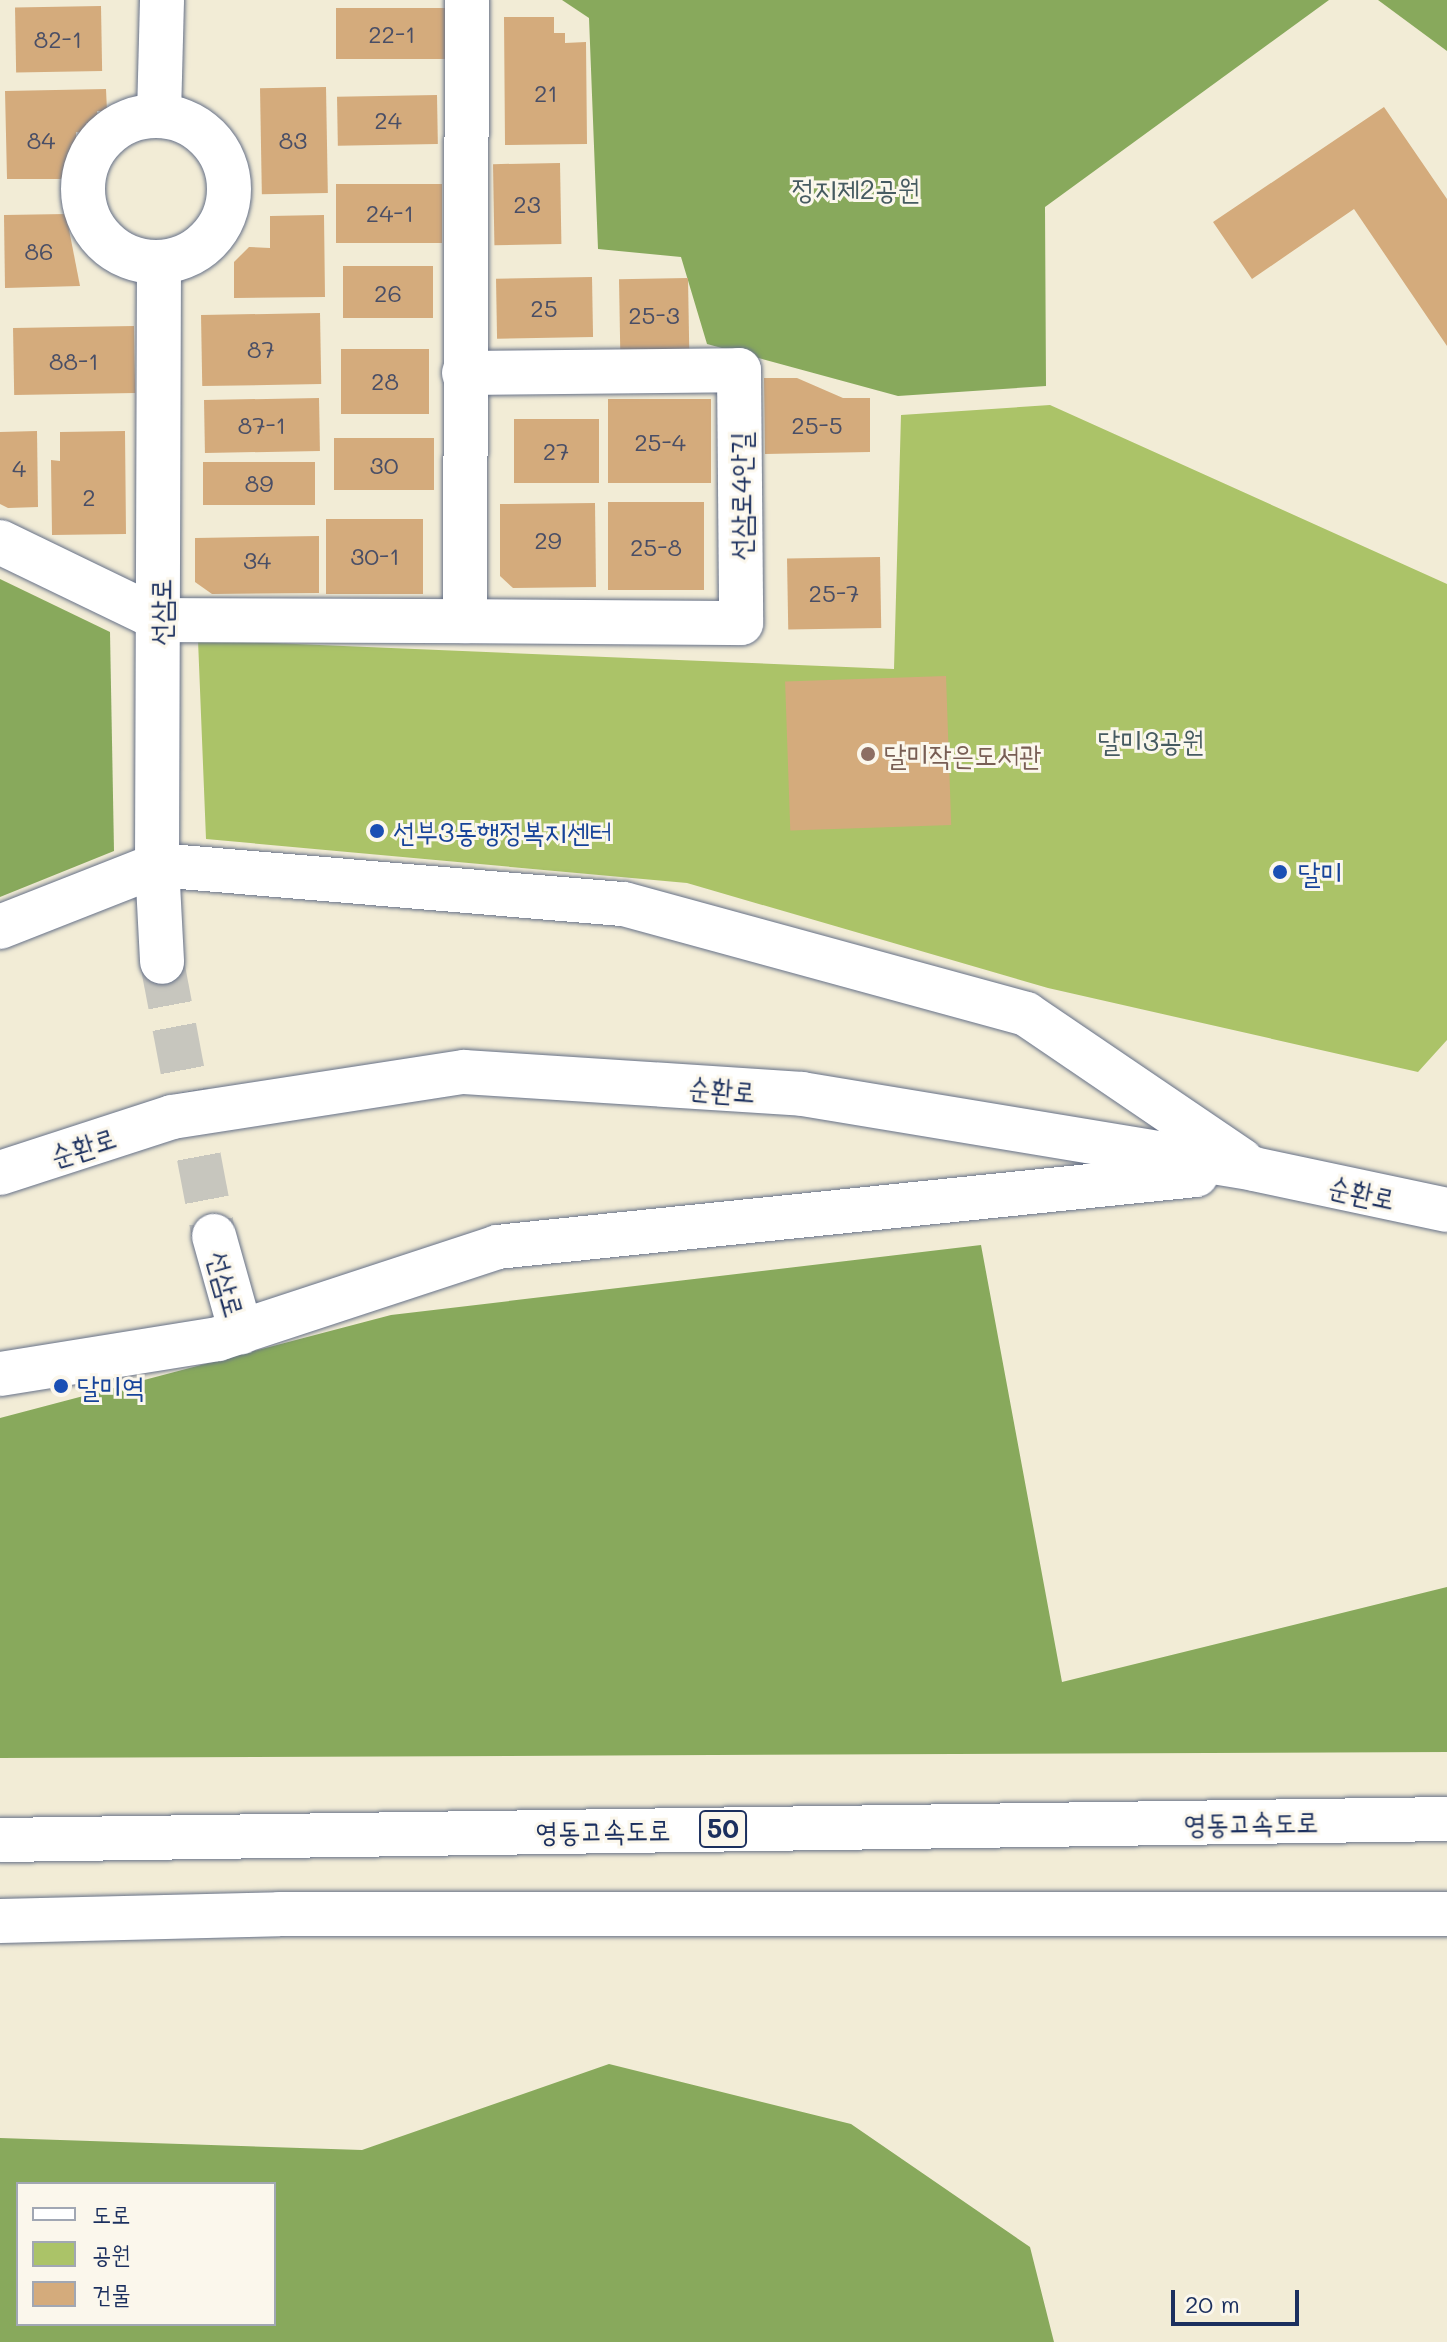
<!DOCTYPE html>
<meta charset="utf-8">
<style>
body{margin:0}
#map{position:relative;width:1447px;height:2342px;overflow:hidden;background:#f2ecd6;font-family:Mali,"Poor Story",sans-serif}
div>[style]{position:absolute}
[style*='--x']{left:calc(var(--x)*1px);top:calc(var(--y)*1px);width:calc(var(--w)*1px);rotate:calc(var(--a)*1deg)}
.green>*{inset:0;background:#abc368}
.forest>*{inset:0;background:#88a95c}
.building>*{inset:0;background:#d4ab7c;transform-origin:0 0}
.tertiary-tunnel>*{height:44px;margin-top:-22px;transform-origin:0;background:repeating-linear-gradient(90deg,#c7c6be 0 44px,transparent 0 66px)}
.roads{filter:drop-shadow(0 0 2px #667188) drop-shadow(0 0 2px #667188)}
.minor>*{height:44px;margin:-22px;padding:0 22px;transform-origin:22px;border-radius:22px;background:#fff}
.tertiary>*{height:44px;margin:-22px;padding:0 22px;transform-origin:22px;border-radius:22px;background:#fff}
.tertiary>.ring{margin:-22px;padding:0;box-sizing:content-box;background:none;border:44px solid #fff;border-radius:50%}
.secondary>*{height:44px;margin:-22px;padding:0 22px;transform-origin:22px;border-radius:22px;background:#fff}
.motorway>*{height:44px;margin:-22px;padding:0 22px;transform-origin:22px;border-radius:22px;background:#fff}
.dots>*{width:22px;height:22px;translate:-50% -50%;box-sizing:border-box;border:4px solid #fbf7ec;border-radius:50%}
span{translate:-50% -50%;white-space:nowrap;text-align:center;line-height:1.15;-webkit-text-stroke:6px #fbf7ec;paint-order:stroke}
.number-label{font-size:24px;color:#494e66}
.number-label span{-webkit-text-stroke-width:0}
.shield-label span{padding:2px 6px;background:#fbf7ec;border:2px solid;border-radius:6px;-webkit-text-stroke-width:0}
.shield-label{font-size:26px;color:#1b2f5e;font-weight:700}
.park-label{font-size:28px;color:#465b61}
.street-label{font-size:28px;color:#1b2f5e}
.education-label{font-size:28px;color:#785e54}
.left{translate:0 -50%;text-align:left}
.transit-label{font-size:28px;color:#164399}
.legend{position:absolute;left:16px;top:2182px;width:260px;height:144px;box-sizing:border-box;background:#fbf7ec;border:2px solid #a1a7b3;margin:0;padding:10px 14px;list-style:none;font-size:24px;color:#1b2f5e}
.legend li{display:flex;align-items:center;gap:16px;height:40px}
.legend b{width:40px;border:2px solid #a1a7b3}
.scale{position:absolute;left:1171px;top:2290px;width:128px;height:36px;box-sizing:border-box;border:4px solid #1b2f5e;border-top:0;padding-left:10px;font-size:24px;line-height:28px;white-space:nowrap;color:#1b2f5e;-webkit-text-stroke:6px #fbf7ec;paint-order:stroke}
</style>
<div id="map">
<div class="green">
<i style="clip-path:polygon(1050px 405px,1447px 584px,1447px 1040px,1418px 1072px,1048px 988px,687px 883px,206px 839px,198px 640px,894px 669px,901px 415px)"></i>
</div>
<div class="forest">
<i style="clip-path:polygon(562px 0,1329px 0,1045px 207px,1046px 386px,898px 396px,707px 344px,681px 257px,598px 249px,589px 18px)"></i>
<i style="clip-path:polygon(1378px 0,1447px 0,1447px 51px)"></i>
<i style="clip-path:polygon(0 579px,110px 632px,114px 851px,0 897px)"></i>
<i style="clip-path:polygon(981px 1245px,1062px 1682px,1447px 1587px,1447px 1752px,0 1758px,0 1418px,391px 1315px)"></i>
<i style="clip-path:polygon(evenodd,609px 2064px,851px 2124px,1030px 2247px,1054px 2342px,0 2342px,0 2138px,362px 2150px,609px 2064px,18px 2184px,274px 2184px,274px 2324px,18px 2324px,18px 2184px)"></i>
</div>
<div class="building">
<i style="left:101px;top:6px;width:65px;height:86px;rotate:89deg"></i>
<i style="left:447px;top:8px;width:51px;height:111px;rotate:90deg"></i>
<i style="clip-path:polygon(504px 17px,554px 17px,554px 33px,565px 33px,565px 43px,586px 42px,587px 144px,505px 145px)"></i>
<i style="left:326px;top:87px;width:106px;height:66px;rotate:89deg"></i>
<i style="clip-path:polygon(106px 89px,107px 111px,97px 111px,98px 123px,86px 123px,86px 133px,76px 132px,76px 148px,61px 179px,7px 179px,5px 91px)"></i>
<i style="left:437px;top:95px;width:49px;height:100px;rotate:89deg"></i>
<i style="clip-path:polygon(1384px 107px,1447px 199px,1447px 346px,1354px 209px,1252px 279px,1213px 222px)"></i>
<i style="left:560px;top:163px;width:81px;height:67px;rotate:89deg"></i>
<i style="left:336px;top:184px;width:106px;height:59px"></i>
<i style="clip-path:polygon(66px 214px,80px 286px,5px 288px,4px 215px)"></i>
<i style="clip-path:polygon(324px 215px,325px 297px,234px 298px,234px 262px,249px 247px,270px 248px,270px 216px)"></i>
<i style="left:433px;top:266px;width:52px;height:90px;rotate:90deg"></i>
<i style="left:592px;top:277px;width:60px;height:96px;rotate:89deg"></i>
<i style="left:688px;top:278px;width:73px;height:69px;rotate:89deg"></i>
<i style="left:320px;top:313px;width:71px;height:119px;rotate:89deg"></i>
<i style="left:134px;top:326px;width:67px;height:121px;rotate:89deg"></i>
<i style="left:341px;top:349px;width:88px;height:65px"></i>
<i style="clip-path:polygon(764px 378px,797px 378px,843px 398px,870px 398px,870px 452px,765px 454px)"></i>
<i style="left:319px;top:398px;width:53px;height:115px;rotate:89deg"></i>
<i style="left:711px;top:399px;width:84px;height:103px;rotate:90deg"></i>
<i style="left:599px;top:419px;width:64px;height:85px;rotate:90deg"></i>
<i style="clip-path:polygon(37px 431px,38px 507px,8px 508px,0 504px,0 432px)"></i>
<i style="clip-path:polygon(125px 431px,126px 534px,52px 535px,51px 460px,60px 461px,60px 432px)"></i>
<i style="left:434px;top:438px;width:52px;height:100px;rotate:90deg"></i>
<i style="left:203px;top:462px;width:112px;height:43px"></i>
<i style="left:704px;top:502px;width:88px;height:96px;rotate:90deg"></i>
<i style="clip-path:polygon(595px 503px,596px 587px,513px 588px,500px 576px,500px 504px)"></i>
<i style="left:326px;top:519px;width:97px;height:75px"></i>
<i style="clip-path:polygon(319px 536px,319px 593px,212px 594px,195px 582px,195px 538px)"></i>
<i style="left:880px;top:557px;width:71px;height:93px;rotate:89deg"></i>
<i style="left:946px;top:676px;width:149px;height:161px;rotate:88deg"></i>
</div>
<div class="tertiary-tunnel">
<i style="--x:162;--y:962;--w:279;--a:79.3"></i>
</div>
<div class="roads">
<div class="minor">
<i style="--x:464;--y:373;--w:275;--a:-0.6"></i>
<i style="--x:739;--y:370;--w:253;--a:89.5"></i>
<i style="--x:741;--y:623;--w:276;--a:-179.6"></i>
<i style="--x:0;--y:542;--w:179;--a:25.8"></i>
<i style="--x:161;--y:620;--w:304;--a:0.2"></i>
<i style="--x:465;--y:621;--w:621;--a:-89.82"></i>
</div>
<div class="tertiary">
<i style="--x:159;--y:115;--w:115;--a:-88.5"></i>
<i class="ring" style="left:83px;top:116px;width:102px;height:102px"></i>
<i style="--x:159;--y:262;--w:603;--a:90.19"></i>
<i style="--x:157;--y:865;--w:97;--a:87"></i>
<i style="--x:214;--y:1236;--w:100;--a:74.3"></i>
</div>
<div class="secondary">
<i style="--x:0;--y:927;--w:169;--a:-21.5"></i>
<i style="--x:157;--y:865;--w:469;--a:4.8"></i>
<i style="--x:624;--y:904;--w:417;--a:15.3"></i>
<i style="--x:1026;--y:1014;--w:261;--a:34.2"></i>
<i style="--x:0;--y:1173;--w:181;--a:-18"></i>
<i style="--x:172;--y:1117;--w:295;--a:-8.8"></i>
<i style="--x:464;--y:1072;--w:339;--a:3.7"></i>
<i style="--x:802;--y:1094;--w:458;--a:9.4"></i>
<i style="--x:1254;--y:1169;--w:197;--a:12"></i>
<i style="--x:0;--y:1374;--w:221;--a:-9.1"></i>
<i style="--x:218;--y:1339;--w:294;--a:-18.2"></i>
<i style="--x:497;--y:1247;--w:703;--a:-5.88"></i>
</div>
<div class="motorway">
<i style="--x:0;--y:1840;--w:1447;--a:-0.83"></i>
<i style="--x:0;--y:1921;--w:279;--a:-1.4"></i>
<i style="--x:279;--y:1914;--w:1168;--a:0"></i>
</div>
</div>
<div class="dots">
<i style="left:868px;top:754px;background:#8d6e63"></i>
<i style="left:377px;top:831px;background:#1a4fb4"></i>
<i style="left:1280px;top:872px;background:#1a4fb4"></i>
<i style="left:61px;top:1386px;background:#1a4fb4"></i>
</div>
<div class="number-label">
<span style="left:392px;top:34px">22-1</span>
<span style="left:58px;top:39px">82-1</span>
<span style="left:546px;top:93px">21</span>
<span style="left:388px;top:120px">24</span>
<span style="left:41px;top:140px">84</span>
<span style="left:293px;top:140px">83</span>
<span style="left:527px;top:204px">23</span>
<span style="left:390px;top:213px">24-1</span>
<span style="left:39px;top:251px">86</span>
<span style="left:388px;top:293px">26</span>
<span style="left:544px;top:308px">25</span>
<span style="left:654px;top:315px">25-3</span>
<span style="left:261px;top:349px">87</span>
<span style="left:74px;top:361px">88-1</span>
<span style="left:385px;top:381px">28</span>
<span style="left:262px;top:425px">87-1</span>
<span style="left:817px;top:425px">25-5</span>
<span style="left:660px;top:442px">25-4</span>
<span style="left:556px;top:451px">27</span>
<span style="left:384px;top:465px">30</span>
<span style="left:19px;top:468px">4</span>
<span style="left:259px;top:483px">89</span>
<span style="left:89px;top:497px">2</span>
<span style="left:548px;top:540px">29</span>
<span style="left:656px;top:547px">25-8</span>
<span style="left:375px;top:556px">30-1</span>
<span style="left:257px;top:560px">34</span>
<span style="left:834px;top:593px">25-7</span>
</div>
<div class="shield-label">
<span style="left:723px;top:1829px">50</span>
</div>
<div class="park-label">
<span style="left:856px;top:188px">정지제2공원</span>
<span style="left:1151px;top:740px">달미3공원</span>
</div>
<div class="street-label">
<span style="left:740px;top:496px;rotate:-90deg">선삼로4안길</span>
<span style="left:160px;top:612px;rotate:-90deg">선삼로</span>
<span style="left:722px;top:1089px;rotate:4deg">순환로</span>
<span style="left:83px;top:1146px;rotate:-18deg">순환로</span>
<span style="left:1362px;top:1192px;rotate:12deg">순환로</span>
<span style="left:227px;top:1284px;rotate:74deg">선삼로</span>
<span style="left:1251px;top:1822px;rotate:-1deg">영동고속도로</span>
<span style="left:603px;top:1830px;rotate:-1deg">영동고속도로</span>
</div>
<div class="education-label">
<span class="left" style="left:884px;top:754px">달미작은도서관</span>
</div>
<div class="transit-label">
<span class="left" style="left:393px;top:831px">선부3동행정복지센터</span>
<span class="left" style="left:1298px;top:872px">달미</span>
<span class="left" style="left:77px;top:1386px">달미역</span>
</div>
<ul class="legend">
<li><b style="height:10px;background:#fff"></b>도로</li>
<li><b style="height:22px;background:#abc368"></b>공원</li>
<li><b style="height:22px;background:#d4ab7c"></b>건물</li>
</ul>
<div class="scale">20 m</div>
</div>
